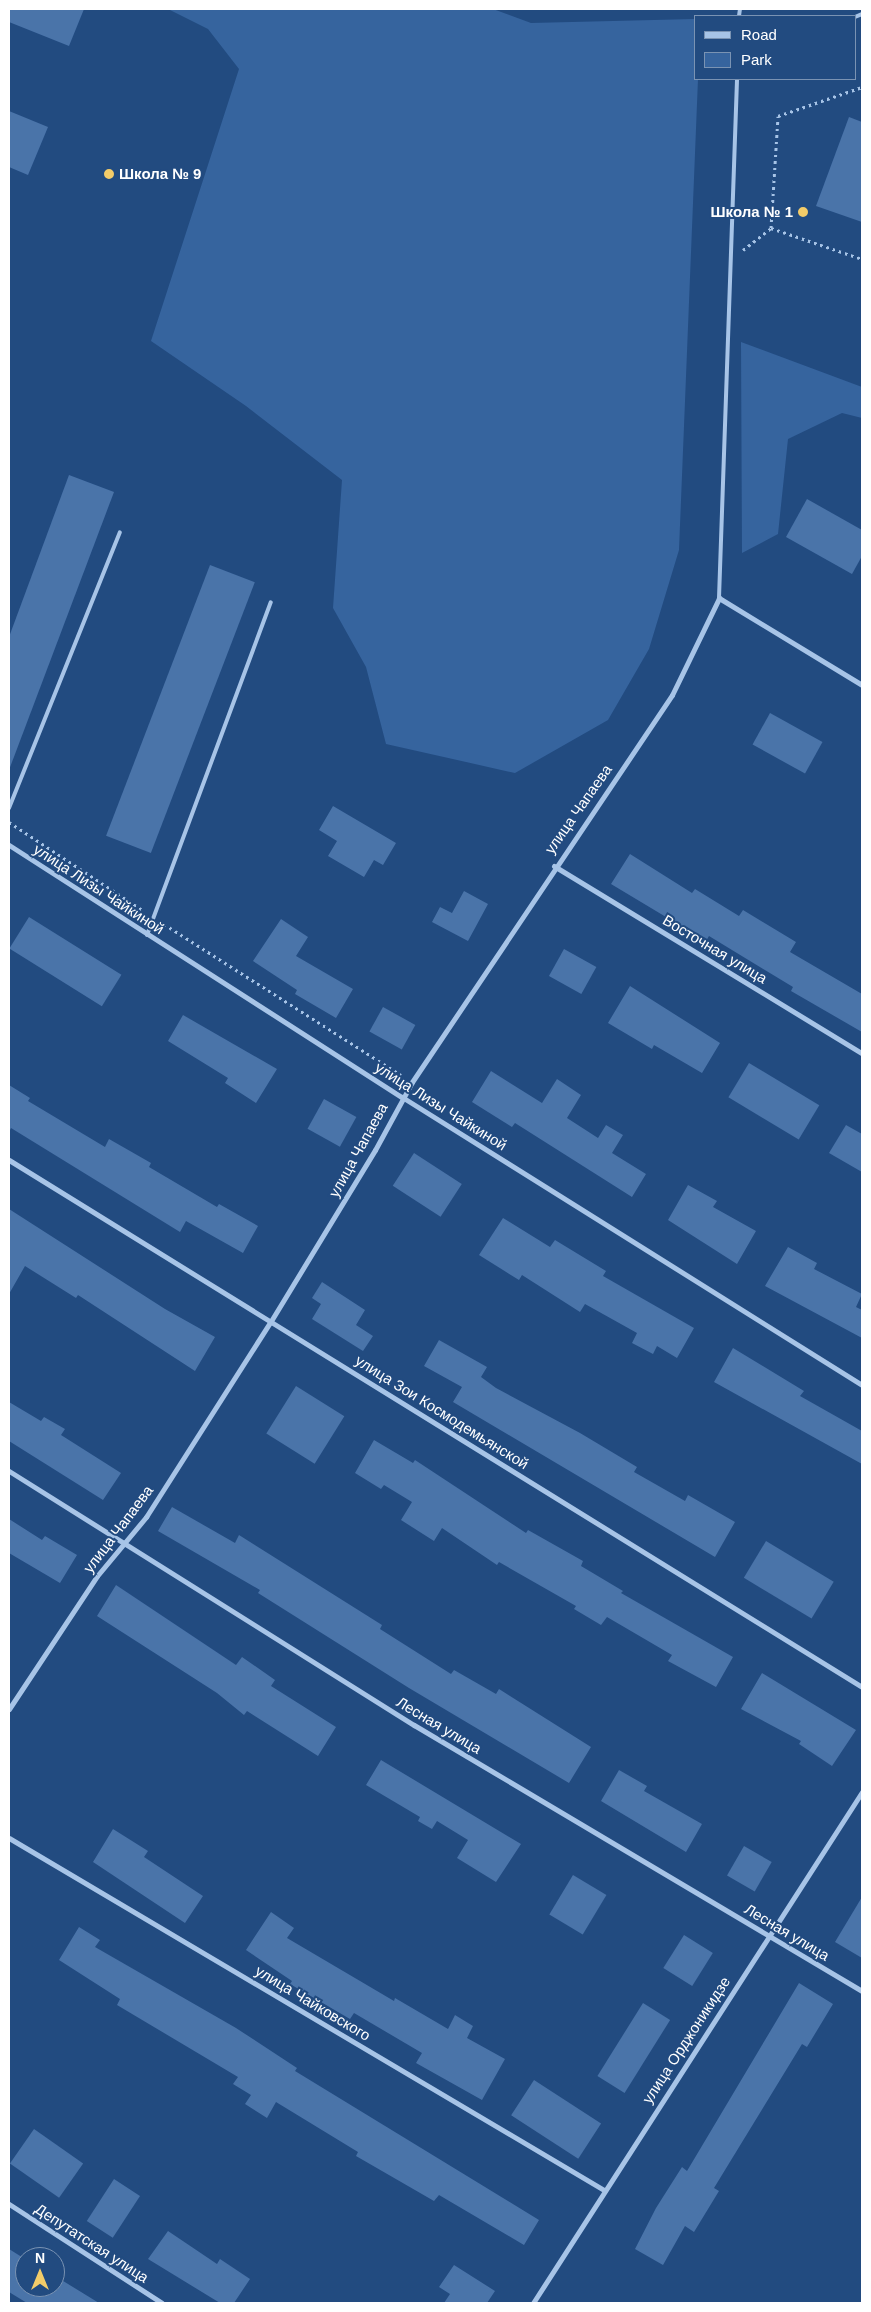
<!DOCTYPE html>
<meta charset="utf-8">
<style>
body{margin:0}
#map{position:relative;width:871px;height:2312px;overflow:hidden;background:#224b80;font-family:Arial,sans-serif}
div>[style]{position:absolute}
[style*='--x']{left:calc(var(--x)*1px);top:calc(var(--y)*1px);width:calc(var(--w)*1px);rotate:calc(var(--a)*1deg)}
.green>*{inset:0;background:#36649e}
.building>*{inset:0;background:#4a74a9;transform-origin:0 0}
.path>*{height:3px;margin-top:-1.5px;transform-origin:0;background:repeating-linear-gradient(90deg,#a7c4e7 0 2.5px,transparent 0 6.5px)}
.service>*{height:4px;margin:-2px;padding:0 2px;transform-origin:2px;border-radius:2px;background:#a7c4e7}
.minor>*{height:5px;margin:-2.5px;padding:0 2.5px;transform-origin:2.5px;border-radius:2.5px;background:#a7c4e7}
.dots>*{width:14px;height:14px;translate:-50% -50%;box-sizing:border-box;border:2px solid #224b80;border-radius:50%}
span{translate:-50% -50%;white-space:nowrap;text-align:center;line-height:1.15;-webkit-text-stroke:4px #224b80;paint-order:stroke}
.poi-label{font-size:15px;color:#fff;font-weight:700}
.left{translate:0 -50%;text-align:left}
.right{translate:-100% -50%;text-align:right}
.street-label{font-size:15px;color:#fff}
.frame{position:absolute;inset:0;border:10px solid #fff;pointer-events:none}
.legend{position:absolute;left:694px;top:15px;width:162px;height:65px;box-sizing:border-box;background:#224b80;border:1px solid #7a93b3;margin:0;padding:6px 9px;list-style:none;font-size:15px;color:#fff}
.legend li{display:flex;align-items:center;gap:10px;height:25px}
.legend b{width:25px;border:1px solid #7a93b3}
.north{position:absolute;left:15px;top:2247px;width:50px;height:50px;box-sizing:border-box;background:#224b80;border:1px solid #7a93b3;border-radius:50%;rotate:0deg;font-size:14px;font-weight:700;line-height:20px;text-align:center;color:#fff}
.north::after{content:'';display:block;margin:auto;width:18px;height:22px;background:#f3cc69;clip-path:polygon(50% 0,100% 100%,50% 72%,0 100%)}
</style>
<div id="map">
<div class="green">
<i style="clip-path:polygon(168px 9px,493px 9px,531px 23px,695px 19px,695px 79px,698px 79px,679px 550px,649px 649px,608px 720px,515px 773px,386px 744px,366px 667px,333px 608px,342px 480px,246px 406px,151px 341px,239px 69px,208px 29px)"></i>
<i style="clip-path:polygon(741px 342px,862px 387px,862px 418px,842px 413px,788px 439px,778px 534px,742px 553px)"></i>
</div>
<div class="building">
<i style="clip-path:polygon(9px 9px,84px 9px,69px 46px,9px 22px)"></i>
<i style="clip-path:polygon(9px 111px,48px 127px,28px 175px,9px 167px)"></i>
<i style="clip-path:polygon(849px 117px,862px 122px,862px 222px,816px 206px)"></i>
<i style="clip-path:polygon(69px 475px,114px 492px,9px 770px,9px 637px)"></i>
<i style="clip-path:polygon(807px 499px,862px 530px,862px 556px,852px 574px,786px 537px)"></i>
<i style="left:210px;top:565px;width:48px;height:290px;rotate:21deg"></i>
<i style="left:770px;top:713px;width:60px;height:36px;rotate:29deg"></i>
<i style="clip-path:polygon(333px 806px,396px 843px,383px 865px,374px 860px,364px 877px,328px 856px,337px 841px,319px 830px)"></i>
<i style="clip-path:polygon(630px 854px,692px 893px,695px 889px,739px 916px,743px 910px,796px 942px,790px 952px,862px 994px,862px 1032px,791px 991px,793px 987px,709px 936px,706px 941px,611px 884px)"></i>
<i style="clip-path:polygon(464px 891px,488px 904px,468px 941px,432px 922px,440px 907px,452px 913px)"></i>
<i style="left:29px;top:917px;width:109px;height:37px;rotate:32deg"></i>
<i style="clip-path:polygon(281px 919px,308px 937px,296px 956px,353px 989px,336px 1018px,295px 994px,297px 990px,253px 961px)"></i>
<i style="left:564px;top:949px;width:37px;height:31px;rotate:29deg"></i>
<i style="clip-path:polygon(630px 986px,720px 1043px,702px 1073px,654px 1045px,652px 1049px,608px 1023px)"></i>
<i style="left:383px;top:1007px;width:37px;height:28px;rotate:29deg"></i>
<i style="clip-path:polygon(183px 1015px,277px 1069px,256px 1103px,225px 1083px,228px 1078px,168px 1041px)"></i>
<i style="left:749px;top:1063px;width:82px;height:40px;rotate:31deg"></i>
<i style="clip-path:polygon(491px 1071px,542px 1103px,557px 1079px,581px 1095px,567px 1118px,598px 1138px,606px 1125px,623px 1135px,612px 1153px,646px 1174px,632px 1197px,515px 1123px,512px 1127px,472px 1102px)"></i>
<i style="clip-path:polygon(9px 1085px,30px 1098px,28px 1101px,105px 1147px,109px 1139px,151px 1163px,149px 1167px,217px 1207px,219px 1204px,258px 1226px,243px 1253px,186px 1221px,180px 1232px,11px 1128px,9px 1132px)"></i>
<i style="left:324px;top:1099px;width:37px;height:34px;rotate:29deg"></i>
<i style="clip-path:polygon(846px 1125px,862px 1134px,862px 1172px,829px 1153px)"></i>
<i style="left:414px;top:1153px;width:57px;height:39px;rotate:33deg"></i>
<i style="clip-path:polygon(688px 1185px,717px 1201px,713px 1207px,756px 1231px,737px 1264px,668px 1220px)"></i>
<i style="clip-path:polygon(9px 1209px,165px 1309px,215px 1337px,195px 1371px,78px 1295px,76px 1298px,25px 1266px,9px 1294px)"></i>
<i style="clip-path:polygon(503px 1218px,550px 1247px,555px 1240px,606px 1271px,603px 1276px,694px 1328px,677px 1358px,657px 1346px,653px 1354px,632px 1343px,637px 1333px,585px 1304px,580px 1312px,522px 1275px,519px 1280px,479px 1255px)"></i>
<i style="clip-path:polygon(788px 1247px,817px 1263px,814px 1269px,862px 1294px,856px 1307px,862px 1310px,862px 1338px,765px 1286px)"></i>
<i style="clip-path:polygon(322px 1282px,365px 1310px,356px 1325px,373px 1336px,363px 1351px,312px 1319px,321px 1304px,312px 1298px)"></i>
<i style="clip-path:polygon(439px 1340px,487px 1367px,481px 1377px,496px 1388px,580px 1433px,637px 1467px,634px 1472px,685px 1501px,688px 1495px,735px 1522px,715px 1557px,453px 1402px,462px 1387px,424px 1366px)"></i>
<i style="clip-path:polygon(733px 1348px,804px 1391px,800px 1396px,862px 1431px,862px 1464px,714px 1382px)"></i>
<i style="left:296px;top:1386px;width:57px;height:56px;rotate:32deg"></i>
<i style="clip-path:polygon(9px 1402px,41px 1421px,44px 1417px,65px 1429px,61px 1435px,121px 1473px,103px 1500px,9px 1441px)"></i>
<i style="clip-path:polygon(374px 1440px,413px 1463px,415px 1460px,526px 1533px,528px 1530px,583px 1561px,581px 1566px,623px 1591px,621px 1593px,733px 1657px,716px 1687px,668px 1661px,672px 1655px,607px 1617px,601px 1625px,574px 1609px,576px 1606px,499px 1562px,497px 1565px,442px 1528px,434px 1541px,401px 1520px,412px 1502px,384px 1485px,381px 1489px,355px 1473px)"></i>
<i style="clip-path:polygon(172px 1507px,235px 1543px,239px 1535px,382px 1625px,380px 1629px,451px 1674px,454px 1670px,496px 1694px,499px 1689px,591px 1747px,569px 1783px,409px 1688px,258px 1593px,260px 1590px,158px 1531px)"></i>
<i style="clip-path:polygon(9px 1519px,42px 1540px,45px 1536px,77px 1555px,60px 1583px,9px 1553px)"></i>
<i style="left:766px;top:1541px;width:79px;height:43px;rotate:31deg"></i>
<i style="clip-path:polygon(116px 1585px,236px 1665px,242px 1657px,275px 1680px,271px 1686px,336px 1727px,318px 1756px,247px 1711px,244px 1715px,217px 1693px,97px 1616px)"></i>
<i style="clip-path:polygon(762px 1673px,856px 1730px,832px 1766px,799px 1744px,801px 1741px,741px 1709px)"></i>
<i style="clip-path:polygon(381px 1760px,521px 1844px,496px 1882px,457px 1858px,468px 1840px,437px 1821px,432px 1829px,418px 1821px,420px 1817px,366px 1785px)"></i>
<i style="clip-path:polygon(619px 1770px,647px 1786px,644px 1791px,702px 1824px,686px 1852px,601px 1801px)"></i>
<i style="clip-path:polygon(113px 1829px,148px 1851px,144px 1857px,203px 1896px,185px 1923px,93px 1862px)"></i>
<i style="left:744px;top:1846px;width:32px;height:34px;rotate:30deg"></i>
<i style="left:573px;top:1875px;width:39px;height:46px;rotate:31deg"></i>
<i style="clip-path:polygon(862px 1897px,862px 1958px,835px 1942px)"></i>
<i style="clip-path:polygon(271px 1912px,294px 1928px,287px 1938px,394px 2001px,395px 1998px,448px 2029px,455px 2015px,473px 2026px,467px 2038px,505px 2059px,482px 2100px,416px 2063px,422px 2053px,354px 2013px,350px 2019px,290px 1984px,292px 1981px,246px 1950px)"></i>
<i style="clip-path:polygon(79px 1927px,100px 1940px,95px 1947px,236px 2028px,297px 2068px,295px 2071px,539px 2220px,524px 2245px,439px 2195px,434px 2201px,356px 2156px,358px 2152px,276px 2102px,267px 2118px,245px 2104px,251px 2095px,233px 2084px,238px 2077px,117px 2005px,120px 1999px,59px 1960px)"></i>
<i style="left:684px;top:1935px;width:34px;height:39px;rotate:32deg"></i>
<i style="clip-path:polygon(799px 1983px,833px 2004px,807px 2047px,802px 2044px,714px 2188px,719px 2191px,694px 2232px,685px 2226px,663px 2265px,635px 2249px,656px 2208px,682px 2167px,687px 2171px)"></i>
<i style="left:643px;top:2003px;width:32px;height:86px;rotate:32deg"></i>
<i style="left:534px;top:2080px;width:80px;height:42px;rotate:33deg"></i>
<i style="left:34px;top:2129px;width:60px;height:42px;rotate:35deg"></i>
<i style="left:114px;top:2179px;width:31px;height:50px;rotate:33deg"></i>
<i style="clip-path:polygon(168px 2231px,217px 2264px,220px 2259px,250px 2279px,234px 2303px,220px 2303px,148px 2259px)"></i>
<i style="clip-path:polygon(9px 2249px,25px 2259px,25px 2287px,55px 2287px,55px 2276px,99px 2303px,27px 2303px,9px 2292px)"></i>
<i style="clip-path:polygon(454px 2265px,495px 2291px,487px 2303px,444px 2303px,450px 2294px,439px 2287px)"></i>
</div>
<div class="path">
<i style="--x:771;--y:228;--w:96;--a:18.8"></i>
<i style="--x:743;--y:250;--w:36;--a:-38"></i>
<i style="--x:771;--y:228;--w:112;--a:-86.4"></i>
<i style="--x:778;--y:116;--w:89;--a:-19"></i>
<i style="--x:9;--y:822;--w:162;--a:33.4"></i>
<i style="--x:164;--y:924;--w:281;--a:32.5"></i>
</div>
<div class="service">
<i style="--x:739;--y:16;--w:7;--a:-82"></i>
<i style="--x:855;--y:17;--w:8;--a:-23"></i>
<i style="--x:719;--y:598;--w:519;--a:-88.01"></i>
<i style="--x:9;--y:808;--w:297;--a:-68.1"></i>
<i style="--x:147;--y:935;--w:355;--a:-69.6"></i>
</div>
<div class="minor">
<i style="--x:9;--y:845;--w:467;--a:32.7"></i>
<i style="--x:402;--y:1097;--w:543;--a:32.05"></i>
<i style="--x:554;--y:866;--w:360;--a:31.3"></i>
<i style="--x:9;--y:1160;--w:1003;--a:31.71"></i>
<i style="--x:9;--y:1471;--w:478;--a:32.1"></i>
<i style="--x:414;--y:1725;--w:521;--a:30.7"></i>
<i style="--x:9;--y:1709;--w:159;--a:-56.5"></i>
<i style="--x:97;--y:1576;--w:77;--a:-50.3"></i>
<i style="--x:146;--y:1517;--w:232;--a:-57.5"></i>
<i style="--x:271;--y:1321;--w:200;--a:-58.7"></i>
<i style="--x:375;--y:1150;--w:77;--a:-61.4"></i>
<i style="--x:412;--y:1082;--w:466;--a:-56.1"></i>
<i style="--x:672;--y:695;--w:108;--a:-64.1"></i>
<i style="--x:719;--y:598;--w:167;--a:31.3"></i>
<i style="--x:9;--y:1838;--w:691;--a:30.61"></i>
<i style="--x:9;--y:2204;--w:182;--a:32.9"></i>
<i style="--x:533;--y:2303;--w:608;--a:-57.23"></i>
</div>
<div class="dots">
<i style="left:109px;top:174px;background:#f3cc69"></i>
<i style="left:803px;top:212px;background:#f3cc69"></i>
</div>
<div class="poi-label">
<span class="left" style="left:119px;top:174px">Школа № 9</span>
<span class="right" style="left:793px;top:212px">Школа № 1</span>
</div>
<div class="street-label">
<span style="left:578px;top:809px;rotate:-55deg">улица Чапаева</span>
<span style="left:99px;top:889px;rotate:33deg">улица Лизы Чайкиной</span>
<span style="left:715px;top:949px;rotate:31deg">Восточная улица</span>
<span style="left:441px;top:1106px;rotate:32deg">улица Лизы Чайкиной</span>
<span style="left:358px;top:1150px;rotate:-61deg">улица Чапаева</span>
<span style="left:442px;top:1412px;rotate:32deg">улица Зои Космодемьянской</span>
<span style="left:118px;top:1529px;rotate:-53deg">улица Чапаева</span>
<span style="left:439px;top:1725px;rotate:31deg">Лесная улица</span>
<span style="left:787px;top:1932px;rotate:31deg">Лесная улица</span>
<span style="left:313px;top:2003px;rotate:31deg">улица Чайковского</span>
<span style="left:686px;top:2040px;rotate:-57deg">улица Орджоникидзе</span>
<span style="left:92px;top:2243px;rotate:33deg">Депутатская улица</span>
</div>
<div class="frame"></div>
<ul class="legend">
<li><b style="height:6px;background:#a7c4e7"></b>Road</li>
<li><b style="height:14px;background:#36649e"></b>Park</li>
</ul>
<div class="north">N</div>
</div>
